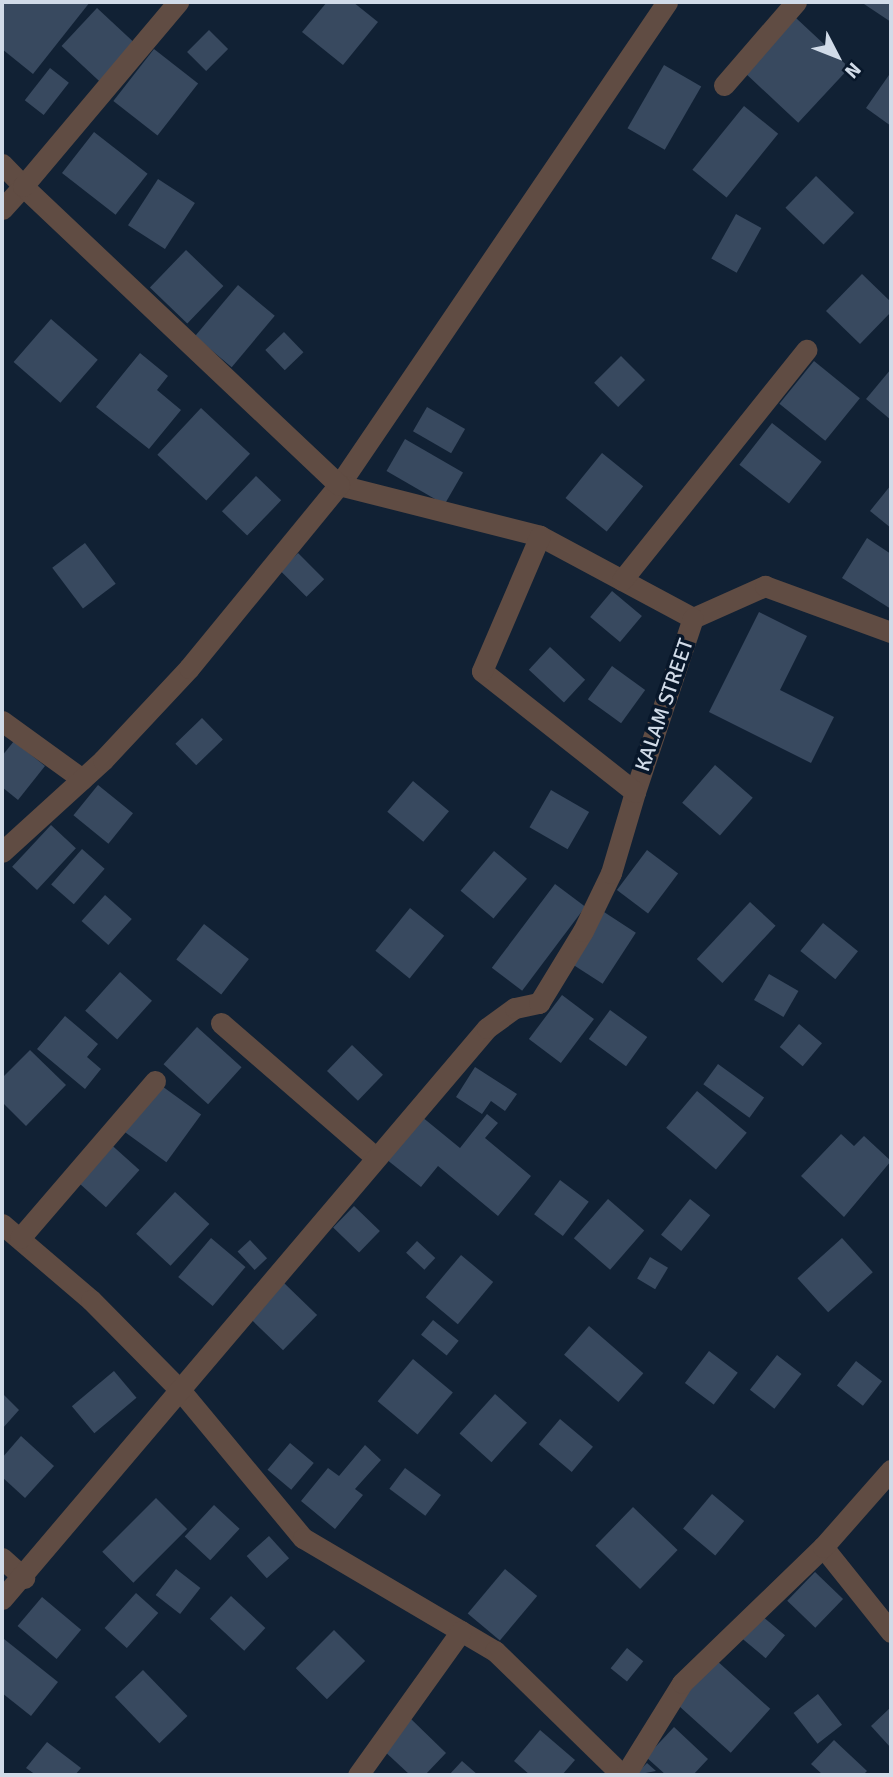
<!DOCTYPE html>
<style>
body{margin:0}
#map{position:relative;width:893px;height:1777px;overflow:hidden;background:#112134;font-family:Signika,sans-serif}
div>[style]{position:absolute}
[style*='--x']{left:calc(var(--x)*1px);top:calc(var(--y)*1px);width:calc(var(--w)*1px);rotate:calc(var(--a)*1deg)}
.building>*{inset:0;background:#38495f;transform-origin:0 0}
.minor>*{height:21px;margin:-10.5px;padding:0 10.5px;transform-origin:10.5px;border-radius:10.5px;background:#604c43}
span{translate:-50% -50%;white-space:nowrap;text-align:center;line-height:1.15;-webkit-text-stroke:7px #08172a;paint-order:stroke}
.street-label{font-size:21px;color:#d1dbe8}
.frame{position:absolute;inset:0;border:4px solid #d1dbe8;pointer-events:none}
.north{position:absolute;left:802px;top:21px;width:70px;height:70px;-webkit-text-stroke:5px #08172a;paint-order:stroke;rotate:132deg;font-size:19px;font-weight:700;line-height:28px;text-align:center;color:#d1dbe8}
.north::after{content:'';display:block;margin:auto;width:24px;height:32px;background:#d1dbe8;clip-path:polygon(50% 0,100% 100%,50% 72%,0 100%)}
</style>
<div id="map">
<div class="building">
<i style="clip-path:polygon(2px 2px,90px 2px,33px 74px,2px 49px)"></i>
<i style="clip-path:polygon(327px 2px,353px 2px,378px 22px,343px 65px,302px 32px)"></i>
<i style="clip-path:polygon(861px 2px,891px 2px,891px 22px)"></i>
<i style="left:97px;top:8px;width:54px;height:52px;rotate:43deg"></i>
<i style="left:796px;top:18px;width:73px;height:75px;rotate:43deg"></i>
<i style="left:209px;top:30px;width:27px;height:31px;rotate:45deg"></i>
<i style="left:154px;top:49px;width:56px;height:66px;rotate:38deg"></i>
<i style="left:664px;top:65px;width:43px;height:73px;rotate:30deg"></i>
<i style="left:50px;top:68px;width:24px;height:41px;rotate:38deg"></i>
<i style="clip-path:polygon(889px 75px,891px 76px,891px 126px,866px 108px)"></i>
<i style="left:744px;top:106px;width:44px;height:82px;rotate:39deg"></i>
<i style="left:94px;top:132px;width:68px;height:52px;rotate:38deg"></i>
<i style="left:816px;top:176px;width:53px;height:44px;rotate:44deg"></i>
<i style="left:158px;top:179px;width:44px;height:55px;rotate:33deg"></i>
<i style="left:736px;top:214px;width:29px;height:51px;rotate:29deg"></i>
<i style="left:186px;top:250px;width:52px;height:52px;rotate:44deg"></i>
<i style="clip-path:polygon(862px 274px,891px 302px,891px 312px,860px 344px,826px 311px)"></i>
<i style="left:238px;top:285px;width:48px;height:67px;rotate:40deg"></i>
<i style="left:51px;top:319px;width:62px;height:57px;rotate:41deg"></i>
<i style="left:284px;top:332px;width:28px;height:26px;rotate:46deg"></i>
<i style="clip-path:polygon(140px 353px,168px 376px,157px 390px,181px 410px,149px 449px,96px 407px)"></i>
<i style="left:621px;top:356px;width:34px;height:38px;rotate:45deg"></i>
<i style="left:814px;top:361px;width:59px;height:55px;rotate:39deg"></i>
<i style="clip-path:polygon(891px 369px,891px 420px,866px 399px)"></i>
<i style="left:427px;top:407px;width:44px;height:28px;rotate:30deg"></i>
<i style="left:201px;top:408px;width:67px;height:64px;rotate:43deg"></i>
<i style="left:772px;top:423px;width:63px;height:53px;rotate:38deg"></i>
<i style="left:405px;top:439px;width:67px;height:37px;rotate:30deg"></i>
<i style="left:602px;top:453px;width:53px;height:58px;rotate:39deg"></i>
<i style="left:256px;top:476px;width:35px;height:49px;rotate:44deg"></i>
<i style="clip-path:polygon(891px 485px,891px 528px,870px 511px)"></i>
<i style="clip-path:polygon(867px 538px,891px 554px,891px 609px,842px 578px)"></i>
<i style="left:85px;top:543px;width:51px;height:41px;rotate:53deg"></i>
<i style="left:298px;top:553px;width:37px;height:25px;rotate:45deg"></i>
<i style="left:612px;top:591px;width:39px;height:34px;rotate:40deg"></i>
<i style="clip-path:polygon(759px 612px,807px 636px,780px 690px,834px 717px,811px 763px,709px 712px)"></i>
<i style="left:550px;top:647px;width:48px;height:31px;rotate:43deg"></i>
<i style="left:612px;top:666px;width:41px;height:41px;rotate:36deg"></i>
<i style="left:202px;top:718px;width:30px;height:37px;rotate:46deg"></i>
<i style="clip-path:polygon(14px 741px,45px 766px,18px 800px,2px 787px,2px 756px)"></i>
<i style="left:715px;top:765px;width:50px;height:50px;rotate:41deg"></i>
<i style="left:413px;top:781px;width:47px;height:40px;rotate:40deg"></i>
<i style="left:98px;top:785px;width:45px;height:39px;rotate:39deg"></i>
<i style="left:551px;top:790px;width:44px;height:43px;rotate:30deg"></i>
<i style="left:51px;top:825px;width:34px;height:57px;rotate:43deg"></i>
<i style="left:82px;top:849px;width:30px;height:47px;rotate:41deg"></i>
<i style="left:647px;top:850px;width:39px;height:50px;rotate:37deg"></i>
<i style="left:494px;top:851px;width:43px;height:52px;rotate:40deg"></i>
<i style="left:555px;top:884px;width:38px;height:105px;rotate:37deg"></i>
<i style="left:105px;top:895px;width:36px;height:35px;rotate:42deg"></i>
<i style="left:750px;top:902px;width:35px;height:78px;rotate:43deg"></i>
<i style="left:410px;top:908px;width:44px;height:55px;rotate:39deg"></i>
<i style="left:604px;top:912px;width:38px;height:61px;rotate:33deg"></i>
<i style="left:823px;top:923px;width:45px;height:36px;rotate:39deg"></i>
<i style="left:204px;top:924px;width:57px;height:45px;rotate:38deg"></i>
<i style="left:120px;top:972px;width:43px;height:52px;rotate:42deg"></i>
<i style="left:769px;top:974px;width:34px;height:30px;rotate:30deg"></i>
<i style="left:562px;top:995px;width:40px;height:55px;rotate:37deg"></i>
<i style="left:610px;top:1010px;width:46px;height:36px;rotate:36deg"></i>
<i style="clip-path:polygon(65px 1016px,98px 1044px,87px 1057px,101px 1069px,85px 1089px,37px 1049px)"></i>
<i style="left:799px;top:1024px;width:30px;height:30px;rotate:40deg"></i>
<i style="left:197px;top:1027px;width:60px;height:50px;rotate:42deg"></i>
<i style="left:352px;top:1045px;width:43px;height:36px;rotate:44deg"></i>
<i style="clip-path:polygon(30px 1050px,66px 1085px,26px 1126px,2px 1102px,2px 1078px)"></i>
<i style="left:718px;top:1064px;width:57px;height:25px;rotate:36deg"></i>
<i style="clip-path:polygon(475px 1067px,517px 1094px,505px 1111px,491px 1101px,482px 1114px,456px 1097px)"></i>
<i style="left:155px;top:1081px;width:57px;height:59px;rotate:36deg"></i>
<i style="left:697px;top:1091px;width:65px;height:48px;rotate:40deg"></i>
<i style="clip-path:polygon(416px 1112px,460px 1148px,487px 1114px,498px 1123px,485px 1138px,531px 1176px,498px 1216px,438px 1166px,421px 1187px,381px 1155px)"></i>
<i style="clip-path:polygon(841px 1134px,854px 1146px,864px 1136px,891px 1161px,844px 1217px,801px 1176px)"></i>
<i style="left:106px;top:1140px;width:45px;height:50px;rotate:42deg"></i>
<i style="left:560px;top:1180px;width:36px;height:43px;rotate:37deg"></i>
<i style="left:175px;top:1192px;width:47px;height:57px;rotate:43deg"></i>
<i style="left:608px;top:1199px;width:48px;height:52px;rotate:41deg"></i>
<i style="left:690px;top:1199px;width:26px;height:46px;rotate:39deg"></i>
<i style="left:354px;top:1206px;width:36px;height:30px;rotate:44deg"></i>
<i style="left:211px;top:1238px;width:45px;height:51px;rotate:40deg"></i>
<i style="left:842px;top:1238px;width:46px;height:60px;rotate:48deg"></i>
<i style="left:250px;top:1240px;width:25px;height:17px;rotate:47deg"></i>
<i style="left:417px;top:1241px;width:25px;height:16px;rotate:43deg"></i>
<i style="left:461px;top:1255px;width:42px;height:55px;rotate:40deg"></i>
<i style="left:650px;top:1257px;width:21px;height:25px;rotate:31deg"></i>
<i style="left:284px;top:1283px;width:46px;height:49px;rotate:44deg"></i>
<i style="left:433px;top:1320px;width:33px;height:19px;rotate:39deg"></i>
<i style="left:589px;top:1326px;width:72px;height:38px;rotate:41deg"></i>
<i style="left:709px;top:1351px;width:36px;height:40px;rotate:37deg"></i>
<i style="left:777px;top:1355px;width:31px;height:44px;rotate:38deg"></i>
<i style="left:413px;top:1359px;width:52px;height:55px;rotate:40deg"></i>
<i style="left:856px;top:1361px;width:33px;height:31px;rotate:38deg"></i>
<i style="left:114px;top:1371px;width:35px;height:55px;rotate:50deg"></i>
<i style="clip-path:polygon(2px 1393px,19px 1410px,2px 1429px)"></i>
<i style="left:495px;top:1394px;width:43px;height:53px;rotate:42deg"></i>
<i style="left:560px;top:1419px;width:43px;height:33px;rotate:40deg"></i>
<i style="clip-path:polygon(21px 1436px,54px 1466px,25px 1498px,2px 1477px,2px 1458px)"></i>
<i style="left:290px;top:1443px;width:31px;height:35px;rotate:40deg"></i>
<i style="clip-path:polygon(365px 1445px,381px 1460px,355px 1489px,363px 1495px,335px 1529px,301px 1501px,328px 1468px,339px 1476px)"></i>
<i style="left:405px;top:1468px;width:45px;height:26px;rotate:37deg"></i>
<i style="left:712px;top:1494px;width:42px;height:45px;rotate:40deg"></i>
<i style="left:156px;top:1498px;width:44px;height:76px;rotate:45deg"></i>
<i style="left:214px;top:1505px;width:35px;height:43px;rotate:43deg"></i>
<i style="left:633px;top:1507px;width:62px;height:54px;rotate:44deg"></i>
<i style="left:269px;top:1536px;width:30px;height:30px;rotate:48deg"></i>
<i style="left:176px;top:1569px;width:31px;height:33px;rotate:38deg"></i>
<i style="left:505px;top:1569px;width:42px;height:58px;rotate:40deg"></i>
<i style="left:815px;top:1572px;width:39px;height:40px;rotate:44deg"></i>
<i style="left:136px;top:1593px;width:30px;height:47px;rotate:42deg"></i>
<i style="left:231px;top:1596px;width:47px;height:31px;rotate:43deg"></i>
<i style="left:42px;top:1597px;width:51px;height:38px;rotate:40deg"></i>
<i style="left:762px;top:1616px;width:30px;height:30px;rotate:40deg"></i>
<i style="left:334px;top:1630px;width:44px;height:54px;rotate:45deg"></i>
<i style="clip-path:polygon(4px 1639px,58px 1682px,31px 1716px,2px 1693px)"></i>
<i style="left:627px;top:1648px;width:21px;height:26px;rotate:39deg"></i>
<i style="left:716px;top:1660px;width:73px;height:59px;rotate:42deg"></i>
<i style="left:143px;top:1670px;width:64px;height:39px;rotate:46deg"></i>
<i style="left:818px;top:1694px;width:39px;height:31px;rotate:52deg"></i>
<i style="clip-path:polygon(891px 1707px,891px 1748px,871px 1726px)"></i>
<i style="clip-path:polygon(410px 1718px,446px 1753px,425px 1775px,410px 1775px,381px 1748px)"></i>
<i style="clip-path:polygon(674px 1727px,708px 1759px,693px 1775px,666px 1775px,646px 1757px)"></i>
<i style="clip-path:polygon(540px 1730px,575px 1760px,562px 1775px,530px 1775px,514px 1761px)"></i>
<i style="clip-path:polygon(834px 1740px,867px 1771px,863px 1775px,823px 1775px,811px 1764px)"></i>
<i style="clip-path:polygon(47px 1742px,81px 1768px,75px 1775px,36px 1775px,26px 1768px)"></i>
<i style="clip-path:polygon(462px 1761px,478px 1775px,449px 1775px)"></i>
<i style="clip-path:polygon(647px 1763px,656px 1771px,635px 1775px)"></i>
</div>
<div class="minor">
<i style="--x:667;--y:2;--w:584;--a:124.18"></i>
<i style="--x:339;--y:485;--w:207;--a:14.2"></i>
<i style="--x:540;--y:536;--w:174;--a:28.2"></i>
<i style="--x:693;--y:618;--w:79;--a:-24"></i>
<i style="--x:765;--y:586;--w:134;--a:20.1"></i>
<i style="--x:724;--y:85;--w:110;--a:-49.1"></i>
<i style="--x:2;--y:164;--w:30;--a:46"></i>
<i style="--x:23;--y:186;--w:31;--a:132"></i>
<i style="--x:622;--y:580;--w:295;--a:-51.3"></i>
<i style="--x:2;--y:721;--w:99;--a:35.9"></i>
<i style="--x:635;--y:792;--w:183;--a:-71.6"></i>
<i style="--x:2;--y:852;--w:137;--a:-42.3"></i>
<i style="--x:103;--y:760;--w:126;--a:-46.9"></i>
<i style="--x:189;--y:668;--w:237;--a:-50.7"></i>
<i style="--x:339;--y:485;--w:435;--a:-136.6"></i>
<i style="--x:23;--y:186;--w:241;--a:-49.9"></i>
<i style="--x:221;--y:1023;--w:204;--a:41"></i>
<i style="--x:2;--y:1224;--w:117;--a:40.5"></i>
<i style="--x:91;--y:1300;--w:127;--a:45.3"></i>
<i style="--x:180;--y:1390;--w:192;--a:50.3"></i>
<i style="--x:303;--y:1538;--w:223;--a:30.5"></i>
<i style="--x:495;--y:1651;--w:177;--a:44.3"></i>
<i style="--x:20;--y:1238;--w:207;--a:-49.3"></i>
<i style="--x:823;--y:1547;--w:109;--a:51.3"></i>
<i style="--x:2;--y:1558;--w:30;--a:42"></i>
<i style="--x:2;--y:1599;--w:749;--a:-49.66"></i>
<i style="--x:487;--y:1028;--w:34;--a:-36"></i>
<i style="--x:515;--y:1008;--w:25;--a:-12"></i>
<i style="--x:539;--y:1003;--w:84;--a:-58.6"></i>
<i style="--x:583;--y:931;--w:64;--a:-64.2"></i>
<i style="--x:611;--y:873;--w:84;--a:-73.5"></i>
<i style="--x:635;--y:792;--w:195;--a:-141.7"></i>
<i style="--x:482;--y:671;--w:147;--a:-66.8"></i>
<i style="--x:358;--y:1775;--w:177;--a:-54.4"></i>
<i style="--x:625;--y:1775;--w:108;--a:-58.2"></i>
<i style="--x:682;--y:1683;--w:196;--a:-44"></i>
<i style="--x:823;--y:1547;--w:103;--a:-48.6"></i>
</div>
<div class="street-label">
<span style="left:664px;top:705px;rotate:-71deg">KALAM STREET</span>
</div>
<div class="frame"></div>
<div class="north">N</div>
</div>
